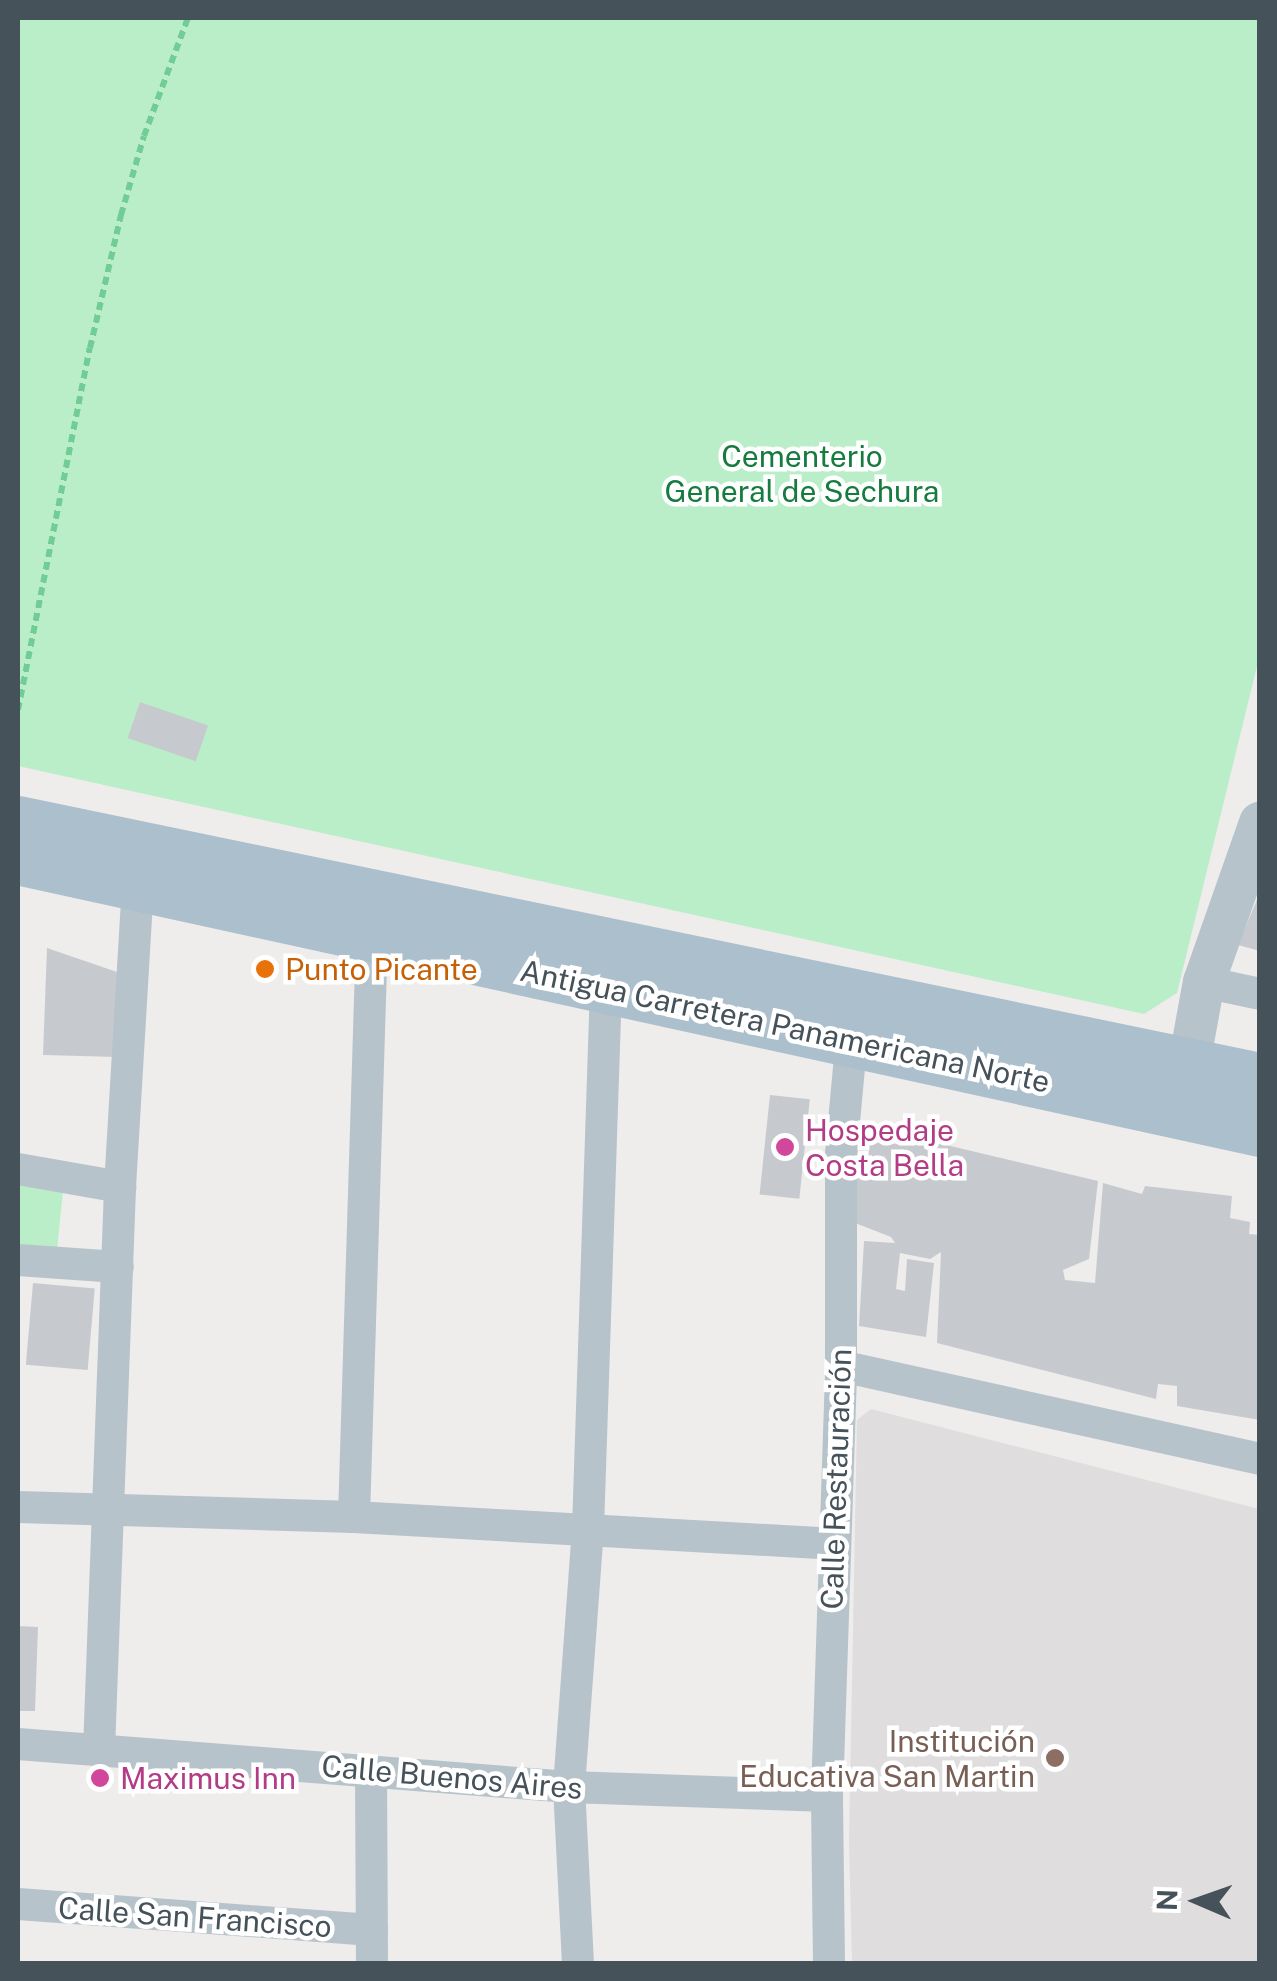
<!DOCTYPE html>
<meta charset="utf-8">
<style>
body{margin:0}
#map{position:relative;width:1277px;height:1981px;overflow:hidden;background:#efecec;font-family:"Public Sans",sans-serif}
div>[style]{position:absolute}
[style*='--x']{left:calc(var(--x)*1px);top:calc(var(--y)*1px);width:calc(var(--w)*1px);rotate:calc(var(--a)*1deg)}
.education>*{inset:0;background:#e0dddf}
.green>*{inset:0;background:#b9eec8}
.building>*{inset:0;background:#c6cacf;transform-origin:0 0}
.path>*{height:6px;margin-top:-3px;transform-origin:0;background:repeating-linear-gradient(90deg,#71cc96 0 8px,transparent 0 13px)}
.minor>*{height:32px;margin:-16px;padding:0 16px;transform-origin:16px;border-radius:16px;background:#b7c3ca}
.tertiary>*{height:42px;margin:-21px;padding:0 21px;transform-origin:21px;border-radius:21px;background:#b7c3ca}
.primary>*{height:52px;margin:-26px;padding:0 26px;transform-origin:26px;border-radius:26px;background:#abbfcc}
.dots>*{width:28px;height:28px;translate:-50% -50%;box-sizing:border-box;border:5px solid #fff;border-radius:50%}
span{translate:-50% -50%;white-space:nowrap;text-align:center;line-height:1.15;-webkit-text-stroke:9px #fff;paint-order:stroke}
.park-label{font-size:30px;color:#167b3e}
.food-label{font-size:30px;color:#c56008}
.left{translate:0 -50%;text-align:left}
.street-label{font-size:30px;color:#45525a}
.hotel-label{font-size:30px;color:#b23c85}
.education-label{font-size:30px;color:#785e54}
.right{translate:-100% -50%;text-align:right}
.frame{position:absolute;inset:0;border:20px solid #45525a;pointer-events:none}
.north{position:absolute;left:1147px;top:1851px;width:100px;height:100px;-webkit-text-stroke:8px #fff;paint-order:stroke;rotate:272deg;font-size:28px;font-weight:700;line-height:40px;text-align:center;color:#45525a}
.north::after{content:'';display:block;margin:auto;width:35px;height:45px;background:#45525a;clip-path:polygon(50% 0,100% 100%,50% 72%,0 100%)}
</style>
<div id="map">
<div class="education">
<i style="clip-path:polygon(871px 1409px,1259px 1509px,1259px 1963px,852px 1963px,849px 1841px,857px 1420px)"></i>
</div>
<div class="green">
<i style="clip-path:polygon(18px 18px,1259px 18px,1259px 658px,1177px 993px,1144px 1014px,18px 766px)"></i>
<i style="clip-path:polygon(18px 1184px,63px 1191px,57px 1250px,18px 1246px)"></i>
</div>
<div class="building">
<i style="left:140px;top:702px;width:72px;height:38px;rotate:19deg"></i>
<i style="clip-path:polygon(1259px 895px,1260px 895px,1260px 951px,1238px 945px)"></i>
<i style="clip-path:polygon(47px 948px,120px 973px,118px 1057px,43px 1055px)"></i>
<i style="left:770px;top:1095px;width:40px;height:100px;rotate:6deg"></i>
<i style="clip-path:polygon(900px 1134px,1098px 1181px,1089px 1259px,1063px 1270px,1065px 1280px,1095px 1283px,1103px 1183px,1142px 1194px,1145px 1186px,1232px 1196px,1230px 1218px,1250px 1222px,1249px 1234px,1260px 1235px,1260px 1420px,1177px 1406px,1177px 1386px,1158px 1384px,1156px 1399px,937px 1343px,941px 1252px,930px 1259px,900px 1253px,896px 1289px,905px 1291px,907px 1259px,934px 1263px,926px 1337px,859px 1326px,864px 1241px,895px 1243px,891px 1237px,850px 1221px,856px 1141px,898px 1144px)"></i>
<i style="left:33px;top:1283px;width:62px;height:82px;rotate:5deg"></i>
<i style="clip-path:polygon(18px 1626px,38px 1627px,35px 1711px,18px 1711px)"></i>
</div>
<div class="path">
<i style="--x:18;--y:710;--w:369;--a:-78.8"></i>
<i style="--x:90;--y:348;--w:137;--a:-76.9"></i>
<i style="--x:121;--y:215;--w:82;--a:-73.8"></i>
<i style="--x:144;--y:136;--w:126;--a:-69.6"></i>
</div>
<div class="minor">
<i style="--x:1204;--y:982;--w:57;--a:12.1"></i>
<i style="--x:18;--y:1169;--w:104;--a:10"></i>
<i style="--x:18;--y:1260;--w:100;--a:4"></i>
<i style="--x:841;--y:1366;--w:429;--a:12.5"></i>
<i style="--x:18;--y:1507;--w:336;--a:1.7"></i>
<i style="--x:354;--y:1517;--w:479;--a:3.2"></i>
<i style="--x:354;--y:1517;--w:582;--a:-88.23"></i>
<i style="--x:18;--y:1744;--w:553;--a:4.46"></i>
<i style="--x:569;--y:1787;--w:258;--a:2"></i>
<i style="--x:99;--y:1750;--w:563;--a:-87.86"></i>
<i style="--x:120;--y:1187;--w:321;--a:-86.6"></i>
<i style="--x:371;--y:1770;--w:194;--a:89.7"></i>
<i style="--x:18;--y:1904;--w:355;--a:4.2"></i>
<i style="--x:578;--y:1964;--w:177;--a:-92.9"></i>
<i style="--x:569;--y:1787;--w:259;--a:-85.8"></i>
<i style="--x:588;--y:1529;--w:542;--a:-88.1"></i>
<i style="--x:829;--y:1964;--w:168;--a:-90.7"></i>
<i style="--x:827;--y:1796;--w:430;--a:-88.1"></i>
<i style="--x:841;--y:1366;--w:212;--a:-90"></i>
<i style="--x:841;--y:1154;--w:131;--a:-84.7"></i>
</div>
<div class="tertiary">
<i style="--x:1183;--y:1097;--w:117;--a:-79.7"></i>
<i style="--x:1204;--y:982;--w:169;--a:-70.6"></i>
</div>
<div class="primary">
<i style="--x:18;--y:822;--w:1268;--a:11.69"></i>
<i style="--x:18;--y:859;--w:1271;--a:12.35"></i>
</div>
<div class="dots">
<i style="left:265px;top:969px;background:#e8710a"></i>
<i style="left:785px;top:1147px;background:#d1479c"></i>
<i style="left:1055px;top:1758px;background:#8d6e63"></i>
<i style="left:100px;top:1778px;background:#d1479c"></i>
</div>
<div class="park-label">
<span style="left:802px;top:473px">Cementerio<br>General de Sechura</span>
</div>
<div class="food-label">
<span class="left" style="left:285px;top:969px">Punto Picante</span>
</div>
<div class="street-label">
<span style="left:785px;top:1026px;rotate:12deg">Antigua Carretera Panamericana Norte</span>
<span style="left:836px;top:1479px;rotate:-88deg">Calle Restauración</span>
<span style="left:452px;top:1777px;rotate:5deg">Calle Buenos Aires</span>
<span style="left:195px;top:1917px;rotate:4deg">Calle San Francisco</span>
</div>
<div class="hotel-label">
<span class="left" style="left:805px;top:1147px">Hospedaje<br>Costa Bella</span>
<span class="left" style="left:120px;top:1778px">Maximus Inn</span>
</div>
<div class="education-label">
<span class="right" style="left:1035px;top:1758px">Institución<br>Educativa San Martin</span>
</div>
<div class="frame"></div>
<div class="north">N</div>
</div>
